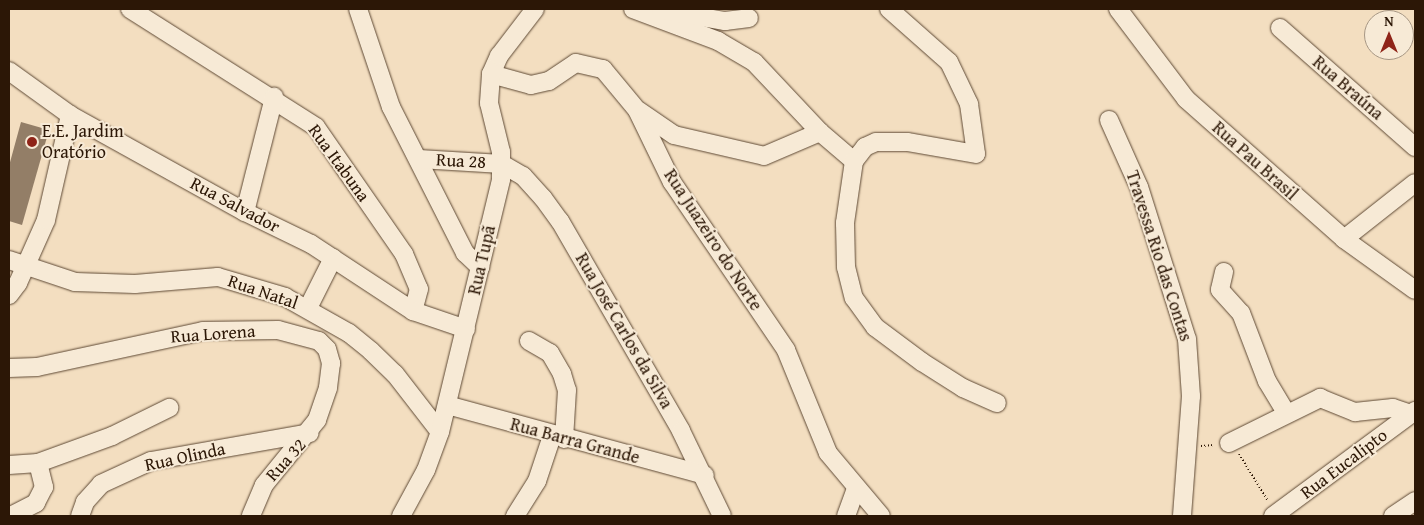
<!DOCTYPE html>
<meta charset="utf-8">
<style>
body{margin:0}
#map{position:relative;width:1424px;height:525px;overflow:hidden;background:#f3dec0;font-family:"Gentium Book Plus",serif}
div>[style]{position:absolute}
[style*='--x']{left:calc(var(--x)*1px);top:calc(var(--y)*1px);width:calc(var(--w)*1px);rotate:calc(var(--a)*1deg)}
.building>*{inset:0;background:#937e67}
.path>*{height:2px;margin-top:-1px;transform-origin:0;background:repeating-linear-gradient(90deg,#2c1706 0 1px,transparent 0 3.5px)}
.roads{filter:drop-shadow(0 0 1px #5e4934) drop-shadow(0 0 1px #5e4934)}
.minor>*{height:18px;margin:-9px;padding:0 9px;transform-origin:9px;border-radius:9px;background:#f7ead6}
.dots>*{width:14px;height:14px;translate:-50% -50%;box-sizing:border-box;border:2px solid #f7ead6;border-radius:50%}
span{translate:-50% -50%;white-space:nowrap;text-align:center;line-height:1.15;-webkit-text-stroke:4px #f7ead6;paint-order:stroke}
.street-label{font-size:18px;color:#2c1706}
.poi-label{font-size:18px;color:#2c1706}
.left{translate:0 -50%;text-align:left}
.frame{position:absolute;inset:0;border:10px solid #2c1706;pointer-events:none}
.north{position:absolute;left:1364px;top:10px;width:50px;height:50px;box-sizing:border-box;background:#f7ead6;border:1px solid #a69683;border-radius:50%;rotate:0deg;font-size:14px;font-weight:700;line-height:20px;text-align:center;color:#2c1706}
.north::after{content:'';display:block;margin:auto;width:18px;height:22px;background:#8f2418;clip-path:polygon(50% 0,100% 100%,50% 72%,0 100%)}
</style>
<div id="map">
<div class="building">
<i style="clip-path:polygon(21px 122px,49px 130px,22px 225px,9px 221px,9px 166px)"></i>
</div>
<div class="path">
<i style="--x:1201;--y:446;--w:13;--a:-4"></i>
<i style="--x:1239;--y:454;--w:55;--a:58.3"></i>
</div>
<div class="roads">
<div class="minor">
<i style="--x:130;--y:9;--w:220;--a:32.4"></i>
<i style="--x:316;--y:127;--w:155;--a:55.3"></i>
<i style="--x:404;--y:254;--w:38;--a:67"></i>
<i style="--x:419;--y:289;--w:23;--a:105"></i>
<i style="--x:358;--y:9;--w:103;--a:71.4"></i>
<i style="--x:391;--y:107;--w:164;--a:63.1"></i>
<i style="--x:465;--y:253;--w:21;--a:43"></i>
<i style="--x:633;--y:9;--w:91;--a:20.6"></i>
<i style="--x:718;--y:41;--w:42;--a:30.3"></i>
<i style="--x:754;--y:62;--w:96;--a:46.7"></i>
<i style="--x:820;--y:132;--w:45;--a:40.5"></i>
<i style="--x:889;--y:9;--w:80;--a:41.5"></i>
<i style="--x:949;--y:62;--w:47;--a:64.5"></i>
<i style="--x:969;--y:104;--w:50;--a:82"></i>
<i style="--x:976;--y:154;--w:70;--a:-170.1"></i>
<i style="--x:907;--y:142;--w:31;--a:180"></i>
<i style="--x:876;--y:142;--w:12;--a:156"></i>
<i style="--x:865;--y:147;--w:18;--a:128"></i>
<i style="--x:854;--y:161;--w:63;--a:98.3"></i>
<i style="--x:845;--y:223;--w:44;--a:88.7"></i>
<i style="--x:846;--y:267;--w:32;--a:76"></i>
<i style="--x:854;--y:298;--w:36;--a:54"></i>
<i style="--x:875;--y:327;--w:59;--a:36.7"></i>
<i style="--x:922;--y:362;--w:49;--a:32.4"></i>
<i style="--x:963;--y:388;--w:37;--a:24"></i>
<i style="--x:1118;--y:9;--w:113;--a:52.9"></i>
<i style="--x:1186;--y:99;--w:211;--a:41.5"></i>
<i style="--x:1344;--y:239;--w:87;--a:35.7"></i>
<i style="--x:661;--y:10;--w:65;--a:9.8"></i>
<i style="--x:725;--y:21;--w:24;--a:-7"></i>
<i style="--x:1280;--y:28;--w:180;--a:41.4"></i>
<i style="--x:9;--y:71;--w:75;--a:35.8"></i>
<i style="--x:70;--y:115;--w:200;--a:29"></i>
<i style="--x:245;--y:212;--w:73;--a:25.9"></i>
<i style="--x:311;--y:244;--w:122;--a:33.3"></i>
<i style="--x:413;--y:311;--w:56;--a:18.8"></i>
<i style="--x:491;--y:74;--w:41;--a:15.4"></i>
<i style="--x:531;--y:85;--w:18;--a:-13"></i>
<i style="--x:549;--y:81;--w:32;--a:-34"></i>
<i style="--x:576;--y:63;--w:28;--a:13"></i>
<i style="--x:603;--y:69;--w:53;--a:50.3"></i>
<i style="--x:637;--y:110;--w:80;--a:64.1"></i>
<i style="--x:672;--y:182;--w:203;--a:55.8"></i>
<i style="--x:786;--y:350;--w:111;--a:67.8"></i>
<i style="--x:828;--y:453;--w:82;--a:49.9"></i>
<i style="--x:639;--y:111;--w:42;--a:34.4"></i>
<i style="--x:674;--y:135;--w:92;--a:13.1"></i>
<i style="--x:764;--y:156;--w:61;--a:-23.2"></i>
<i style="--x:1109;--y:120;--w:73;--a:65.9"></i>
<i style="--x:1139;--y:187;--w:159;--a:72.5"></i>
<i style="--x:1187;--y:339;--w:57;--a:86"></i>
<i style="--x:1191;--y:396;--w:120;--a:94.3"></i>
<i style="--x:419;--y:159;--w:83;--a:3.4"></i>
<i style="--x:502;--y:164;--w:24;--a:30"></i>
<i style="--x:523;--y:176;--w:30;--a:48"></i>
<i style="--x:543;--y:198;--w:29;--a:54"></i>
<i style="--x:560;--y:221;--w:242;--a:60"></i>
<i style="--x:681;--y:431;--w:94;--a:64.2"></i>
<i style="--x:245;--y:212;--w:119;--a:-75.8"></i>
<i style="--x:1344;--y:239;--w:90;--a:-38.3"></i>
<i style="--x:9;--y:260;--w:70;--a:18.4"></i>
<i style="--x:75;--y:282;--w:60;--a:1.9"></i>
<i style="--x:135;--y:284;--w:83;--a:-4.8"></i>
<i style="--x:218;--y:277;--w:70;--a:16.6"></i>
<i style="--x:285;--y:297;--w:73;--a:29.4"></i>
<i style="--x:349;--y:333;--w:28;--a:39"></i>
<i style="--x:371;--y:351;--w:33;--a:44"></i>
<i style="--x:395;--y:374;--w:73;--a:52.2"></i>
<i style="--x:1224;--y:272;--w:18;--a:103"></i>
<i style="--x:1220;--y:290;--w:31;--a:48"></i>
<i style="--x:1241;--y:313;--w:73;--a:69.1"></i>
<i style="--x:1267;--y:381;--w:37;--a:59"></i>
<i style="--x:9;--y:295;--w:15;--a:-53"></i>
<i style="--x:18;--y:283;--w:69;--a:-66"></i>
<i style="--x:46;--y:220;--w:108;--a:-77.1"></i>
<i style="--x:308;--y:308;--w:56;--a:-63.4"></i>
<i style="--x:529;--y:341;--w:24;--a:30"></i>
<i style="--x:550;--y:353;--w:24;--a:60"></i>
<i style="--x:562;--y:374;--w:17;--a:73"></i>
<i style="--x:567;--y:390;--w:49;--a:93.5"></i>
<i style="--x:9;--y:368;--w:28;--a:-2"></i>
<i style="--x:37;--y:367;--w:170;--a:-12.2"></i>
<i style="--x:203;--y:331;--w:75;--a:-0.8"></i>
<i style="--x:278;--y:330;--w:42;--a:15"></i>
<i style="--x:319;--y:341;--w:11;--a:45"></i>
<i style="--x:327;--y:349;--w:15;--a:74"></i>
<i style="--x:331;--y:363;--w:25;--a:97"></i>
<i style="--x:328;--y:388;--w:34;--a:109"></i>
<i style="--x:317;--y:420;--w:84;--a:129.2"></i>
<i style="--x:264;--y:485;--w:34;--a:113"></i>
<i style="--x:447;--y:405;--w:267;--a:15.2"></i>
<i style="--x:1229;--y:443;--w:102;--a:-26.3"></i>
<i style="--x:1320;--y:398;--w:38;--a:22"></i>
<i style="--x:1355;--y:412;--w:38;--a:-6"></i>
<i style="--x:1393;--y:408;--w:18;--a:19"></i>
<i style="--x:38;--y:463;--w:79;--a:-20"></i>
<i style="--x:112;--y:436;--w:64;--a:-26.2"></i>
<i style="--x:9;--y:465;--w:29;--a:-4"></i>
<i style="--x:38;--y:463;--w:25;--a:76"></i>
<i style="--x:44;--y:487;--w:18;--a:117"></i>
<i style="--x:36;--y:503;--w:29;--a:153"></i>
<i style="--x:80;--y:516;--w:15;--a:-70"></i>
<i style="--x:85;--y:502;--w:24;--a:-48"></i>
<i style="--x:101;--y:484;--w:55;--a:-24.7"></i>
<i style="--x:151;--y:461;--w:161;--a:-10"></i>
<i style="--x:401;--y:516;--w:52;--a:-61.5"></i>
<i style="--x:426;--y:470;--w:40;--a:-69.8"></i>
<i style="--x:440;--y:432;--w:260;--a:-76.4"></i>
<i style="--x:501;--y:179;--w:27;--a:-90"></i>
<i style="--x:501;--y:152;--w:50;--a:-103.8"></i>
<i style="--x:489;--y:103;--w:29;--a:-86"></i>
<i style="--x:491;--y:74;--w:20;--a:-66"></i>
<i style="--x:499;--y:56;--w:59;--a:-52.5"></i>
<i style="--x:515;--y:516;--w:41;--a:-57.8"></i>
<i style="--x:537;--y:481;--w:47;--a:-71.6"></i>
<i style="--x:846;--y:516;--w:29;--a:-70"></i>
<i style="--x:1273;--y:516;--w:177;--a:-36.5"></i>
<i style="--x:1393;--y:516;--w:27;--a:-34"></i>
</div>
</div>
<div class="dots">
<i style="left:32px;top:142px;background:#8f2418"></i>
</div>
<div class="street-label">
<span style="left:1348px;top:88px;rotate:41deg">Rua Braúna</span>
<span style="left:461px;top:161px;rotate:3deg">Rua 28</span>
<span style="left:1255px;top:161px;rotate:42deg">Rua Pau Brasil</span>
<span style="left:339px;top:163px;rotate:54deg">Rua Itabuna</span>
<span style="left:235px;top:205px;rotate:28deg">Rua Salvador</span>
<span style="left:713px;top:240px;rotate:57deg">Rua Juazeiro do Norte</span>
<span style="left:1159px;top:256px;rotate:72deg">Travessa Rio das Contas</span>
<span style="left:482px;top:260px;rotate:-77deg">Rua Tupã</span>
<span style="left:263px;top:292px;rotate:19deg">Rua Natal</span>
<span style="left:624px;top:331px;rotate:60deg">Rua José Carlos da Silva</span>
<span style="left:213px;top:334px;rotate:-4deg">Rua Lorena</span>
<span style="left:575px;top:441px;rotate:15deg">Rua Barra Grande</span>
<span style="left:185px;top:457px;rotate:-12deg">Rua Olinda</span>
<span style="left:286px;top:460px;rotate:-48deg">Rua 32</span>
<span style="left:1344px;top:464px;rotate:-37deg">Rua Eucalipto</span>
</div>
<div class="poi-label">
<span class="left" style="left:42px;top:142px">E.E. Jardim<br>Oratório</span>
</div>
<div class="frame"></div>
<div class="north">N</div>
</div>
